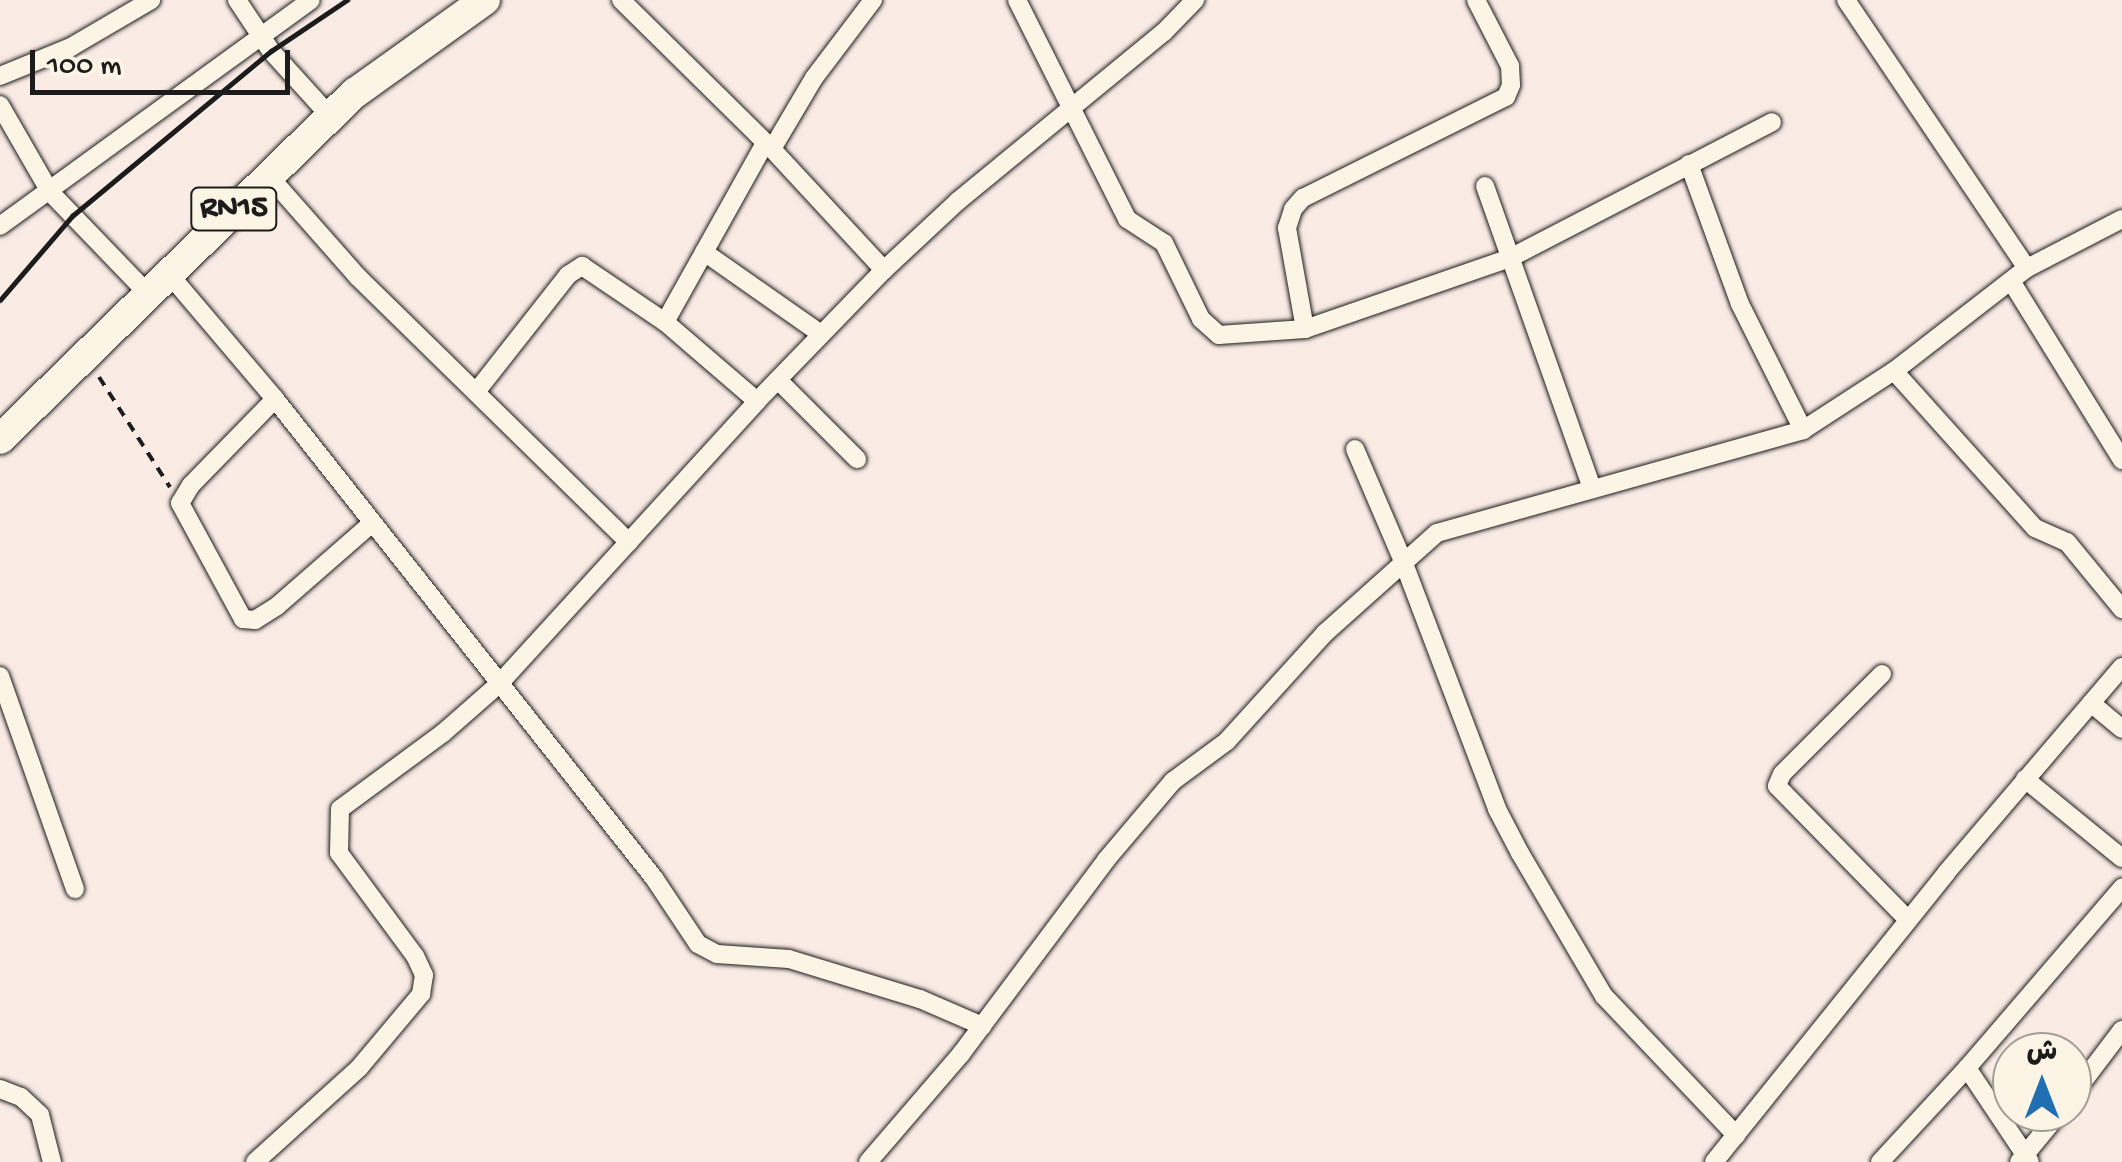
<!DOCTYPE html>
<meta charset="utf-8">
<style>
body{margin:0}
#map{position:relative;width:2122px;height:1162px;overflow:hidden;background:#faebe5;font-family:"Gochi Hand","Playpen Sans Arabic",sans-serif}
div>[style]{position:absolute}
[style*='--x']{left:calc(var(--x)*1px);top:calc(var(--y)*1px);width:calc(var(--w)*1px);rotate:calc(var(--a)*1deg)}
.path>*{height:4px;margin-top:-2px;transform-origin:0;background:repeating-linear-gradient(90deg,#1c1c1c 0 10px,transparent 0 18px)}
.roads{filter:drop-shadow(0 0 2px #1c1c1c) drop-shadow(0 0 2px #1c1c1c)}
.minor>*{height:18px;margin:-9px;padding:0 9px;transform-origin:9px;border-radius:9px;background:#fcf5e5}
.primary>*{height:30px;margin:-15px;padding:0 15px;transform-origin:15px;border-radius:15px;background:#fcf5e5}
.rail>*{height:5px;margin:-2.5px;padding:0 2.5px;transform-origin:2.5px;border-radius:2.5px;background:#1c1c1c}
span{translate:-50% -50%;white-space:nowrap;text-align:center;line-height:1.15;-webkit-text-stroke:8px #fcf5e5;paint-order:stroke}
.shield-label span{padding:2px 8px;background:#fcf5e5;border:2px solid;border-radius:8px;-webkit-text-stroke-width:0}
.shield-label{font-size:32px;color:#1c1c1c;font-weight:700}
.north{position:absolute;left:1992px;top:1032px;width:100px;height:100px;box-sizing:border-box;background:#fcf5e5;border:2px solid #a29e95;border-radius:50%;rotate:0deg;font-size:28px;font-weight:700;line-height:40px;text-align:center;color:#1c1c1c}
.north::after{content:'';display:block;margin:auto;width:35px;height:45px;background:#1f6fb2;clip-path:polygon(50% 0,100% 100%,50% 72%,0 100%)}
.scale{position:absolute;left:30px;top:50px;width:260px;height:45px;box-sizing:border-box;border:5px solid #1c1c1c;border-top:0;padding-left:12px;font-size:30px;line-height:35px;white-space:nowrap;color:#1c1c1c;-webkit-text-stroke:8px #fcf5e5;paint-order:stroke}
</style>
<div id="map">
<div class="path">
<i style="--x:99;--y:377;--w:131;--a:57.2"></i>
</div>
<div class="roads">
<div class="minor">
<i style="--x:237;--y:0;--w:61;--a:56.3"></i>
<i style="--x:271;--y:51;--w:88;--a:47.8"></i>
<i style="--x:621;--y:0;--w:212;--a:44.6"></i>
<i style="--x:772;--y:149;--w:165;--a:47.2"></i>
<i style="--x:1017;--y:0;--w:245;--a:63.3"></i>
<i style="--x:1127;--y:219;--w:44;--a:33"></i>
<i style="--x:1164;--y:243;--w:85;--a:64"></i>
<i style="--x:1201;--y:319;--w:24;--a:42"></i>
<i style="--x:1219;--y:335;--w:86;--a:-4"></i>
<i style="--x:1305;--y:329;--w:217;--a:-19.1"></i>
<i style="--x:1510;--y:258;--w:295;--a:-27.4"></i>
<i style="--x:1846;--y:0;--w:323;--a:56"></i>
<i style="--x:0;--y:76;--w:77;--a:-22.2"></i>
<i style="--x:71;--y:47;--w:93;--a:-30.4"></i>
<i style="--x:0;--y:105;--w:100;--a:60.1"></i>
<i style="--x:50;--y:192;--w:143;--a:46.1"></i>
<i style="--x:772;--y:149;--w:82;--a:-59.4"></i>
<i style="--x:814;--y:78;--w:98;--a:-52.9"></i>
<i style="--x:1689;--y:164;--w:149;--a:70"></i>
<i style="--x:1740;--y:304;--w:141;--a:63.4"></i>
<i style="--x:268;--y:175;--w:136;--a:48.6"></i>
<i style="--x:358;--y:277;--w:379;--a:44.4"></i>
<i style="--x:1485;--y:186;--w:320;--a:70.5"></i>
<i style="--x:0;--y:226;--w:384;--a:-36"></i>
<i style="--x:704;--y:252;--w:143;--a:35"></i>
<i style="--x:169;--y:274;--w:164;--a:49.7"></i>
<i style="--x:275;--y:399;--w:611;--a:51.65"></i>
<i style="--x:654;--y:878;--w:79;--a:56.3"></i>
<i style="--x:698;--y:944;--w:21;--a:28"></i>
<i style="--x:717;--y:954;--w:72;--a:4"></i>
<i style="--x:789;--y:959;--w:137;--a:17"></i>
<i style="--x:920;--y:999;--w:68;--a:23.5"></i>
<i style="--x:2011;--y:281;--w:211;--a:58.2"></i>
<i style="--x:665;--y:322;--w:205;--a:-60.8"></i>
<i style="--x:1305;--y:329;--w:103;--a:-100.1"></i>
<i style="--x:1287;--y:228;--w:20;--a:-72"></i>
<i style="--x:1293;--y:209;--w:15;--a:-48"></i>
<i style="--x:1303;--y:198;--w:227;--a:-26.5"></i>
<i style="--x:1506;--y:97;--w:13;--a:-67"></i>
<i style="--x:1511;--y:85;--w:19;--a:-93"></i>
<i style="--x:1510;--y:66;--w:74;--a:-117.3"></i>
<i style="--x:1894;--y:371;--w:211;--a:48.1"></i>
<i style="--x:2035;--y:528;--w:35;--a:24"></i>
<i style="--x:2067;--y:542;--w:87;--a:50.6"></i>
<i style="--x:778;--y:380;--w:112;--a:45"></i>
<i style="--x:476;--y:392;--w:149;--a:-51.8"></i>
<i style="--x:568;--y:275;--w:17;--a:-33"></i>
<i style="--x:582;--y:266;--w:100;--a:34"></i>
<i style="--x:665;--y:322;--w:121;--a:40.7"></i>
<i style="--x:275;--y:399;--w:120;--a:134.3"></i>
<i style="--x:191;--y:485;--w:21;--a:121"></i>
<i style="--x:180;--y:503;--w:132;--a:61.5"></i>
<i style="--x:243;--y:619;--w:12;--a:5"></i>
<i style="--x:255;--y:620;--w:26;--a:-32"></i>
<i style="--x:277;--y:606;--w:126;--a:-41.1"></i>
<i style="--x:1355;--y:449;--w:122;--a:66.8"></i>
<i style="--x:1403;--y:561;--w:265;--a:69.2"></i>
<i style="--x:1497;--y:809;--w:50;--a:62.4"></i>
<i style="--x:1520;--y:853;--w:166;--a:59.6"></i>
<i style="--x:1604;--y:996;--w:192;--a:46.5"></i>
<i style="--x:1882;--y:674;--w:141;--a:135"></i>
<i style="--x:1782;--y:774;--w:13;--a:113"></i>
<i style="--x:1777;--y:786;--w:187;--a:45.6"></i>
<i style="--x:0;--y:676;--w:226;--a:70.6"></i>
<i style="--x:2091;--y:703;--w:40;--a:40"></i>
<i style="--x:2025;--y:779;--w:125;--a:39.2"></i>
<i style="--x:1967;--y:1068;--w:113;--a:56.2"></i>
<i style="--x:0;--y:1089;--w:22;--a:21"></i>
<i style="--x:21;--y:1097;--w:26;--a:43"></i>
<i style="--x:40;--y:1115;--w:49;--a:75.7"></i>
<i style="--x:2072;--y:1096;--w:83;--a:-52.9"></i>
<i style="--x:255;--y:1162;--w:140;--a:-42.1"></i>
<i style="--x:359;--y:1068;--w:97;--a:-50"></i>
<i style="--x:421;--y:994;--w:19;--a:-81"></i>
<i style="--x:424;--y:975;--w:21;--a:-115"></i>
<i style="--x:415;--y:956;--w:128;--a:-126.4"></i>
<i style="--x:339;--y:853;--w:44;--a:-88.7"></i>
<i style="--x:340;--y:809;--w:128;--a:-36.4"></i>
<i style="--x:443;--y:733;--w:74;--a:-41.2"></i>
<i style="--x:499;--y:684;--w:383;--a:-47.6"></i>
<i style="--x:757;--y:401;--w:182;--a:-45.9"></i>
<i style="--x:884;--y:270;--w:101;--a:-43"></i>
<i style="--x:958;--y:201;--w:266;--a:-39.4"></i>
<i style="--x:1164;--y:32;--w:45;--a:-45.9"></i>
<i style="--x:868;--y:1162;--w:143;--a:-49.3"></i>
<i style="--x:961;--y:1054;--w:242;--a:-53.2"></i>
<i style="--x:1106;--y:860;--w:104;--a:-49.7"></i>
<i style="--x:1173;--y:781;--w:67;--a:-36.5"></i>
<i style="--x:1227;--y:741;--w:146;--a:-47.8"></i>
<i style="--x:1325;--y:633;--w:150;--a:-41.8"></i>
<i style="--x:1437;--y:533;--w:380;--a:-15.7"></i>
<i style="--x:1803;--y:430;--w:108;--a:-33"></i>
<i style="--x:1894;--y:371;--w:168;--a:-37.8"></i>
<i style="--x:2027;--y:268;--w:107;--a:-27.3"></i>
<i style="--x:1714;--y:1162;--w:371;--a:-51.2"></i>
<i style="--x:1946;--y:873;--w:271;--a:-49.5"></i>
<i style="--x:1880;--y:1162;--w:128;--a:-47.2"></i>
<i style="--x:1967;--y:1068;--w:238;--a:-49.3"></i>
<i style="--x:2019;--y:1162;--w:65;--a:-50.6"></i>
</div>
<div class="primary">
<i style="--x:0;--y:439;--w:496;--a:-44.3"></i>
<i style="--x:355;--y:93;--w:160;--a:-35.6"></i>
</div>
</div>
<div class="rail">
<i style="--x:0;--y:300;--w:111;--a:-49.4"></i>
<i style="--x:72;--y:216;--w:259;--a:-39.7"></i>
<i style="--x:271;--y:51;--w:92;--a:-33.9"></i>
</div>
<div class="shield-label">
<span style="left:234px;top:209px">RN15</span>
</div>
<div class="north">ش</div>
<div class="scale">100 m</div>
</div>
